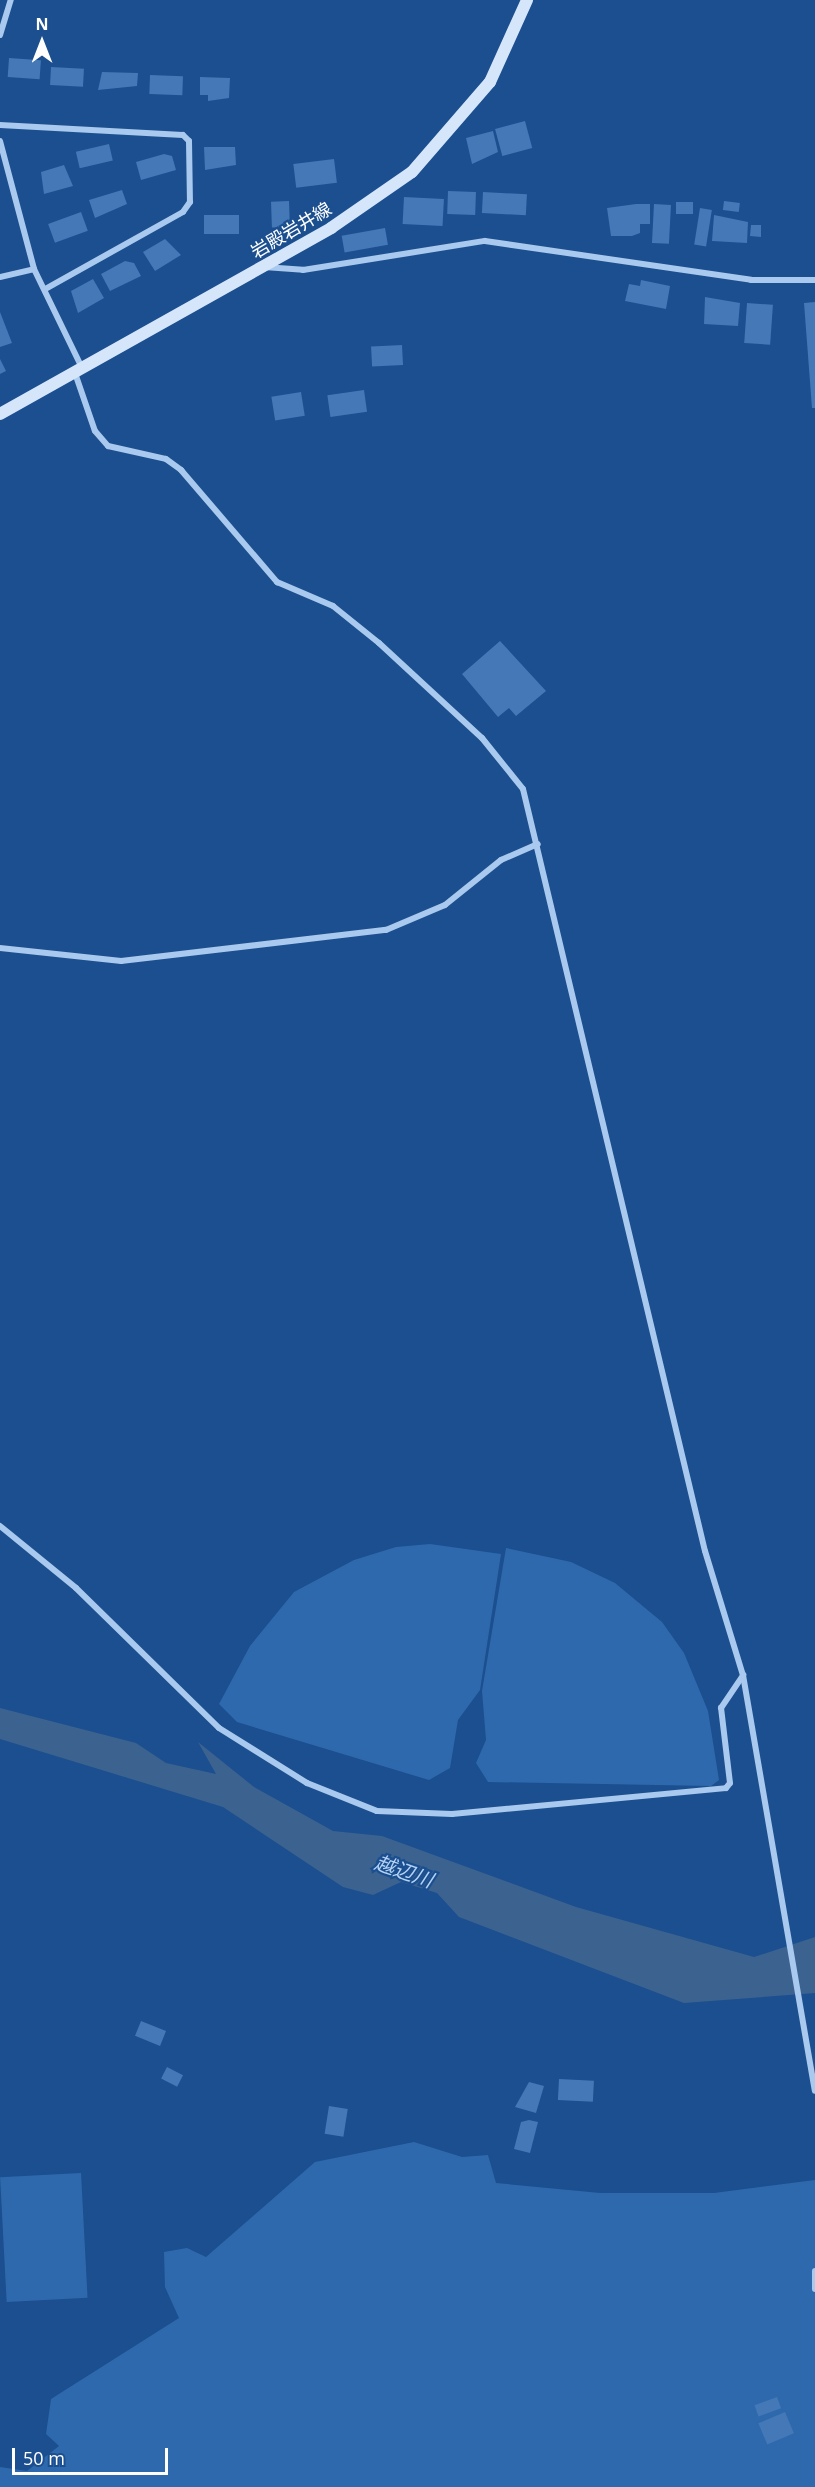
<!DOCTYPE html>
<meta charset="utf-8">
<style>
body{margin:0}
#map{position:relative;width:815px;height:2487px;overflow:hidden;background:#1b4f8f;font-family:"Open Sans","Noto Sans JP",sans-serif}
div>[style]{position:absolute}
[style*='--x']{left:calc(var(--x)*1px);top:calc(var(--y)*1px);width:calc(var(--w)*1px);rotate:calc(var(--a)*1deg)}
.green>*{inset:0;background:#2e69ad;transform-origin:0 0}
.water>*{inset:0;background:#3c6290}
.building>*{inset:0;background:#4478b7;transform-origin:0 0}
.street>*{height:6px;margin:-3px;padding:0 3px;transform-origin:3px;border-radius:3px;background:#a9c9ee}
.secondary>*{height:12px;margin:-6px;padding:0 6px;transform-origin:6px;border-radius:6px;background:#d6e6fa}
span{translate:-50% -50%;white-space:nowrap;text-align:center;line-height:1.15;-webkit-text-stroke:4.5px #1b4f8f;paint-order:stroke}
.street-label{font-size:18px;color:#fff}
.water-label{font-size:20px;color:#b5d3f5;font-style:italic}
.north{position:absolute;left:12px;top:12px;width:60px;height:60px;-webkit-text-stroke:4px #1b4f8f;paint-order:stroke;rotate:0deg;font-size:16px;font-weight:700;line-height:24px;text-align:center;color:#fff}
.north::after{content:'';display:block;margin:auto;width:21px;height:27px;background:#fff;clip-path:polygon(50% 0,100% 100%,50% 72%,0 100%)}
.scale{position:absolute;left:12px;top:2448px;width:156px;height:27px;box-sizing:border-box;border:3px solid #fff;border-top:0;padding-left:8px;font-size:18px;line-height:21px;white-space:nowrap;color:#fff;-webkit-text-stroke:4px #1b4f8f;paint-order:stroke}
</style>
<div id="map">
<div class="green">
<i style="clip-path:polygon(430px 1544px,501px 1554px,480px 1690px,458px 1720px,450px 1768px,429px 1780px,237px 1722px,219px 1704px,250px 1646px,294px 1592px,354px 1560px,396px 1547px)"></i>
<i style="clip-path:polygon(506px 1548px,571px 1562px,615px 1583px,662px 1622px,684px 1653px,708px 1711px,719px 1780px,711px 1786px,488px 1782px,476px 1763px,486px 1740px,482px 1691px)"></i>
<i style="clip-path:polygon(414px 2142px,462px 2157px,488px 2155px,496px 2183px,600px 2193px,714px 2193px,815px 2180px,815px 2487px,0 2487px,0 2467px,27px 2471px,59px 2446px,46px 2434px,51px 2399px,179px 2318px,165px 2287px,164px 2252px,187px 2248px,206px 2257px,315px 2162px)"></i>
<i style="left:81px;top:2173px;width:125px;height:81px;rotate:87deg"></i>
</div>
<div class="water">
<i style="clip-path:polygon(0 1708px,136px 1743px,166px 1763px,216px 1774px,198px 1742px,254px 1787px,333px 1831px,382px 1836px,576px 1907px,754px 1957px,815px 1937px,815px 1993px,684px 2003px,459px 1917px,437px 1893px,401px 1882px,373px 1895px,343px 1887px,223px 1807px,0 1739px)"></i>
</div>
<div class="building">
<i style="left:9px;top:58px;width:32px;height:19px;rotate:4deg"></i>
<i style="left:51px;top:67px;width:33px;height:18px;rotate:3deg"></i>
<i style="clip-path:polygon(102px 72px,138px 73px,137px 86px,98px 90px)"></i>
<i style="left:150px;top:75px;width:33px;height:19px;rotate:2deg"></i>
<i style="clip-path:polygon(200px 77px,230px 78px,229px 98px,208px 101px,208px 95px,200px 95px)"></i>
<i style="left:525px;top:121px;width:28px;height:31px;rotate:75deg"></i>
<i style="clip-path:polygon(493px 131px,498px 152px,472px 164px,466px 138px)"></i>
<i style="left:109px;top:144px;width:17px;height:34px;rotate:77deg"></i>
<i style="clip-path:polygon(204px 147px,235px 147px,236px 165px,205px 170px)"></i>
<i style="clip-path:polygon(164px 154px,172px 156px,176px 170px,141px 180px,136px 162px)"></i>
<i style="left:334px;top:159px;width:24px;height:41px;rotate:83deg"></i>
<i style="clip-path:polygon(64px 165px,73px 186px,44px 194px,41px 172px)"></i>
<i style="clip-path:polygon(122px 190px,127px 204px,95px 218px,89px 200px)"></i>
<i style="left:448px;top:191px;width:28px;height:23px;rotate:2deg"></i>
<i style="left:483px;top:192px;width:44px;height:21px;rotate:3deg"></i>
<i style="left:404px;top:197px;width:40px;height:27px;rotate:3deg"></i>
<i style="left:289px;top:201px;width:26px;height:18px;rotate:88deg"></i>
<i style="left:724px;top:201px;width:16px;height:9px;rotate:7deg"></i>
<i style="left:676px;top:202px;width:17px;height:12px"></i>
<i style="clip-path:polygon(636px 204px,650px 204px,650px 224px,640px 224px,640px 233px,632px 236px,611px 236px,607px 208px)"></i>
<i style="left:654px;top:204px;width:17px;height:39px;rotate:3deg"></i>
<i style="left:700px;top:208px;width:12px;height:37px;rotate:9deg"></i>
<i style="left:81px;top:212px;width:20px;height:35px;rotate:70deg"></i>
<i style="left:204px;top:215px;width:35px;height:19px"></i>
<i style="clip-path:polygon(714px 215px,748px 222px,747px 243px,712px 241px)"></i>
<i style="clip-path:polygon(751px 225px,761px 225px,761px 237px,750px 236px)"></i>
<i style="left:385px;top:228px;width:17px;height:44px;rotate:80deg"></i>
<i style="clip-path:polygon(165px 239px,181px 255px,155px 271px,143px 252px)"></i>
<i style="clip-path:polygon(125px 261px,134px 263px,141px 276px,110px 291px,101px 274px)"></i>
<i style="clip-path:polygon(93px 279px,104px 298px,78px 313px,71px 291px)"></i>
<i style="clip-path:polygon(641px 280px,670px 286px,666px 309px,625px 301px,629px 284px,640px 286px)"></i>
<i style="clip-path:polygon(705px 297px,740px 303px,738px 326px,704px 324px)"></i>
<i style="clip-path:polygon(815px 302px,815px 408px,812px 408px,804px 303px)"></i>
<i style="left:747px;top:303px;width:26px;height:40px;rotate:4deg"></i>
<i style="clip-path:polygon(0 312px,12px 343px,0 347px)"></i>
<i style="left:402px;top:345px;width:20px;height:31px;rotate:87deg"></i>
<i style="clip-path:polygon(0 359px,6px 371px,0 374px)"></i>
<i style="left:364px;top:390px;width:22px;height:37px;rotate:82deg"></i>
<i style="left:301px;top:392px;width:24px;height:30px;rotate:81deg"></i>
<i style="clip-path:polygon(500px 641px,546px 691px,516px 716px,509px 708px,498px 717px,462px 674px)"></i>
<i style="left:141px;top:2021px;width:27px;height:16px;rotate:22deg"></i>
<i style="left:167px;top:2067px;width:18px;height:13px;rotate:27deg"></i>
<i style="left:559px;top:2079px;width:35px;height:21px;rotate:3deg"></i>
<i style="clip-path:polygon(529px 2082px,544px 2086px,536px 2113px,515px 2107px)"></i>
<i style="left:329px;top:2106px;width:19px;height:28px;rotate:9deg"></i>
<i style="clip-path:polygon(529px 2120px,538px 2122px,530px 2153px,514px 2149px,521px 2122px)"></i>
<i style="left:777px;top:2397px;width:12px;height:24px;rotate:70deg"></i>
<i style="left:785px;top:2412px;width:23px;height:29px;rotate:67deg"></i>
</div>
<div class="street">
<i style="--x:0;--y:35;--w:37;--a:-73"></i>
<i style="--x:0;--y:125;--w:183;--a:3.1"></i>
<i style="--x:183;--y:135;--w:8;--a:45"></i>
<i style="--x:189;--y:141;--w:61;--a:89.1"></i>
<i style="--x:190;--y:202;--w:12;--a:125"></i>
<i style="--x:183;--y:212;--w:158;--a:150.8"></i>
<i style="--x:0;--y:141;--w:132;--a:75.1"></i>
<i style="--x:34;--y:269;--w:110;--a:64.1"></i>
<i style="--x:264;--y:267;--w:39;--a:4"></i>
<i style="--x:303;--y:270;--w:184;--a:-9.1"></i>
<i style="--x:485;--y:241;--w:269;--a:8.3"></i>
<i style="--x:751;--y:280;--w:64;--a:0"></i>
<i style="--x:0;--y:277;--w:35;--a:-13"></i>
<i style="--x:75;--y:373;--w:61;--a:71"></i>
<i style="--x:95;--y:431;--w:20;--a:49"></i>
<i style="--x:108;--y:446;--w:59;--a:12.6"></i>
<i style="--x:166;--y:459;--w:19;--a:36"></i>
<i style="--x:181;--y:470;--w:148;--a:49.4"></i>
<i style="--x:277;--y:582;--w:61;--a:23.2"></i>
<i style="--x:333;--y:606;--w:59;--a:38.8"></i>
<i style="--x:379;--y:643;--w:140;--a:42.7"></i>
<i style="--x:482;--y:738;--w:65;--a:51.2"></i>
<i style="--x:523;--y:789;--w:783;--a:76.57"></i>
<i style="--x:705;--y:1551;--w:130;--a:73"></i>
<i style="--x:743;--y:1675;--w:422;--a:80.2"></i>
<i style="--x:0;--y:948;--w:122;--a:6.1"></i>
<i style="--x:121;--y:961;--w:267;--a:-6.7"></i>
<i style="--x:386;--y:930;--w:64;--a:-23"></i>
<i style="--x:445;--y:905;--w:72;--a:-38.8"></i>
<i style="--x:501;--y:860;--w:40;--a:-23.4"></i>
<i style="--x:0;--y:1526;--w:98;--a:39.2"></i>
<i style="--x:76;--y:1588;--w:200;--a:44.4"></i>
<i style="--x:219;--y:1728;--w:104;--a:32"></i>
<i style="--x:307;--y:1783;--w:75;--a:21.8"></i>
<i style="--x:377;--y:1811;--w:75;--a:2.3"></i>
<i style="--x:452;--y:1814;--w:275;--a:-5.4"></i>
<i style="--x:726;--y:1788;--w:6;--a:-51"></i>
<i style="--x:730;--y:1783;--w:76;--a:-96.8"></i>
<i style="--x:721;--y:1708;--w:40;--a:-56"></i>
<i style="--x:815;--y:2271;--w:18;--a:90"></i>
</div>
<div class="secondary">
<i style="--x:0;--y:414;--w:380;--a:-29.3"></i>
<i style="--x:331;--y:228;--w:98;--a:-34.7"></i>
<i style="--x:412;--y:172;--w:119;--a:-49.1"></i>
<i style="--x:490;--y:82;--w:90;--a:-65.7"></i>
</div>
<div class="street-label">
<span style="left:291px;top:230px;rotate:-31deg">岩殿岩井線</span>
</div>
<div class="water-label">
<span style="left:404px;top:1871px;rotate:19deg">越辺川</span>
</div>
<div class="north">N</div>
<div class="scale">50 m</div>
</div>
